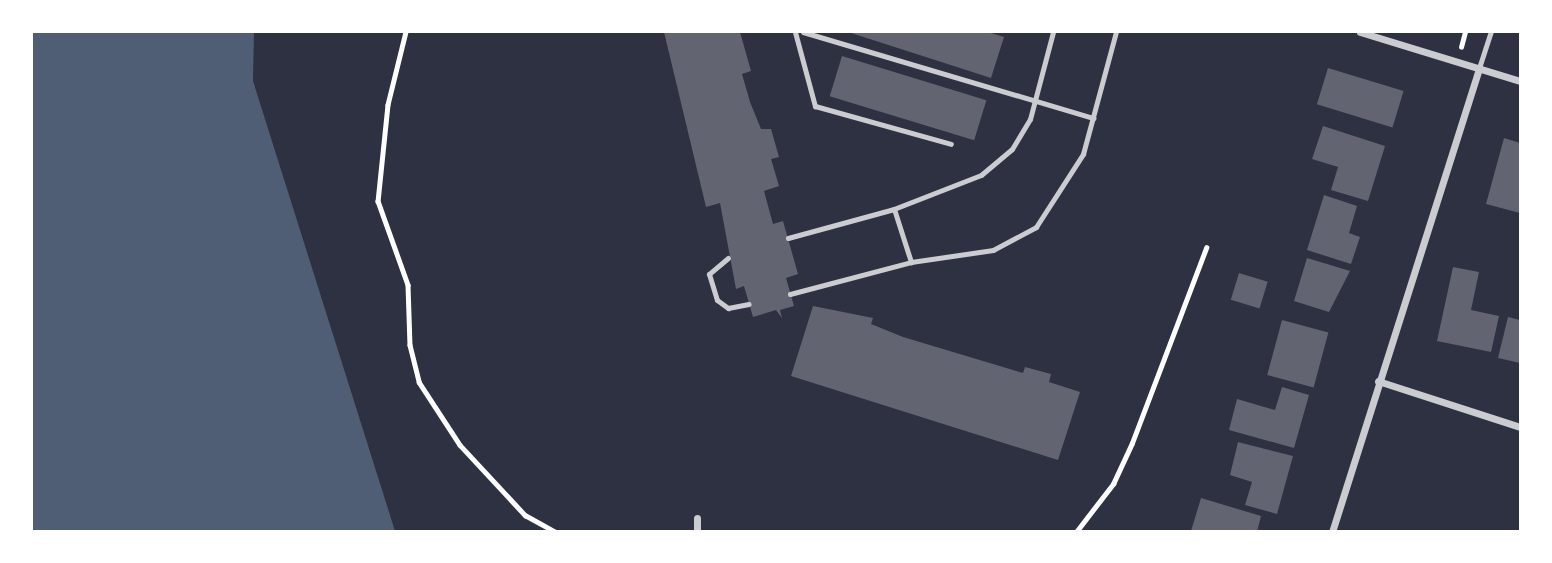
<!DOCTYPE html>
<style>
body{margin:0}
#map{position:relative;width:1552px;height:563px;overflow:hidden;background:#2d3142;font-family:"Roboto Serif",serif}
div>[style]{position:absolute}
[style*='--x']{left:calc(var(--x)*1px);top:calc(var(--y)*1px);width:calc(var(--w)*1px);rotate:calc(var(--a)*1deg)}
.water>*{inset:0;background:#4f5d75}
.building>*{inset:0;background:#626471;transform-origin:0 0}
.path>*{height:4.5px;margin:-2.25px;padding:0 2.25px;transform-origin:2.25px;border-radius:2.25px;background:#fff}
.service>*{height:5px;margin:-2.5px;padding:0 2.5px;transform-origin:2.5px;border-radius:2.5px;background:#caccd0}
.minor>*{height:7px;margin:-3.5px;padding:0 3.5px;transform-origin:3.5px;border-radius:3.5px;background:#caccd0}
span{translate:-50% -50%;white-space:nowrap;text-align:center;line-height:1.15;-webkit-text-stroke:6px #fff;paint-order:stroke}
.frame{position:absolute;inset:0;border:33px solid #fff;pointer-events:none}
</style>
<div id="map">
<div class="water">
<i style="clip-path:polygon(32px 32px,254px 32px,253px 81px,395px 531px,32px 531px)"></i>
</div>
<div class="building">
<i style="clip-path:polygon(664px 32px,740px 32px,751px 71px,742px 74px,750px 102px,761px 129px,771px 129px,779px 157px,771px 159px,779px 186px,764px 191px,773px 224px,783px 221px,798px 274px,786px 278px,794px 306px,780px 310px,782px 318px,776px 310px,753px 317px,744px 286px,736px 289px,720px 203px,706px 207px)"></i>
<i style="clip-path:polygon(848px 32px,988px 32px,1004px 37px,991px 78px)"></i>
<i style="left:842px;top:56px;width:151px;height:42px;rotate:17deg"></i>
<i style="left:1328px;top:68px;width:79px;height:38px;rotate:17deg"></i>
<i style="clip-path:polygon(1323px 126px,1385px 146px,1368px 201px,1331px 190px,1338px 167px,1312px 159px)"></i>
<i style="clip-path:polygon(1504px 138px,1520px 143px,1520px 213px,1486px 204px)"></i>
<i style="clip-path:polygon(1324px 195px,1357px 206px,1349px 233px,1360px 237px,1351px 264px,1307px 250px)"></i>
<i style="clip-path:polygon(1307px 258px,1350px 271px,1329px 312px,1294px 301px)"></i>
<i style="clip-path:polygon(1453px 267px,1479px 272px,1471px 310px,1499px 316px,1491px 352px,1437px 341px)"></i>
<i style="left:1239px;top:273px;width:30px;height:28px;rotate:17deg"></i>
<i style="clip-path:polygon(813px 306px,873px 318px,871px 324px,903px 337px,1023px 373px,1025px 367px,1051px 374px,1049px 382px,1080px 392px,1058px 460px,791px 376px)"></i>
<i style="clip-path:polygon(1508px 317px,1520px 320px,1520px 363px,1498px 358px)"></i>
<i style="left:1282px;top:320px;width:48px;height:57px;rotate:15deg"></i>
<i style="clip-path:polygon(1282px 387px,1309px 395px,1294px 448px,1229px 430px,1237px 399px,1275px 410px)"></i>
<i style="clip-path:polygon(1238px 442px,1293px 456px,1277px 514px,1245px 505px,1252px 482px,1230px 475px)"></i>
<i style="clip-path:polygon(1201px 498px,1261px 516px,1257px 532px,1191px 531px)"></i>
</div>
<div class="path">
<i style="--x:406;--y:32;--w:75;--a:103.9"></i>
<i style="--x:388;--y:105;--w:97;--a:95.9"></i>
<i style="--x:378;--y:201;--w:89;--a:70.3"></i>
<i style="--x:408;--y:285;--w:60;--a:88.1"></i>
<i style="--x:410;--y:345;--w:38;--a:76"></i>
<i style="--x:419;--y:382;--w:75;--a:56.9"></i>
<i style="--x:460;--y:445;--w:96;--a:47.1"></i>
<i style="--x:525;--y:515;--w:35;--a:29"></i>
<i style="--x:1461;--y:47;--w:16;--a:-75"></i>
<i style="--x:1076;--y:532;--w:61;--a:-52.4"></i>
<i style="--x:1113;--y:484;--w:45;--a:-65.1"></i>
<i style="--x:1132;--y:443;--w:209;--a:-69.2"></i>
</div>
<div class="service">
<i style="--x:795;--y:32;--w:77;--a:74.9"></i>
<i style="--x:815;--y:106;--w:141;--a:15.6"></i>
<i style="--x:803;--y:32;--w:303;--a:16.5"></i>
<i style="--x:1053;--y:32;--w:90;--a:104.8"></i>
<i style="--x:1030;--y:119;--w:35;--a:121"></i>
<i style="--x:1012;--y:149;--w:40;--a:140"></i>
<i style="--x:981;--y:175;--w:93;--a:158.7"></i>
<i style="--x:894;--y:209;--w:56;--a:72.2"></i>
<i style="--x:911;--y:262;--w:83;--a:-8.3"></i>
<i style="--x:993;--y:250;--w:49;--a:-28.1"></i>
<i style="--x:1036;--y:227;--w:87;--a:-57.2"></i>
<i style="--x:1083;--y:154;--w:126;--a:-74.9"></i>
<i style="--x:1479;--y:68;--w:38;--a:-72"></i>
<i style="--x:788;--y:238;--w:110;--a:-15.3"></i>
<i style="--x:728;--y:258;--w:25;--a:140"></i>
<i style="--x:709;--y:274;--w:27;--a:73"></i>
<i style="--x:717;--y:300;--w:14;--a:36"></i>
<i style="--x:728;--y:308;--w:21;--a:-11"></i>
<i style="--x:790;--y:294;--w:125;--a:-14.8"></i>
</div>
<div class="minor">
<i style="--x:1360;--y:32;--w:167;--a:17"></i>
<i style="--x:1378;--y:381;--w:149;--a:17.9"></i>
<i style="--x:697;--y:532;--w:14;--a:-90"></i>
<i style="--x:1332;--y:532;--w:487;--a:-72.4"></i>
</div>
<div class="frame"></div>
</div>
